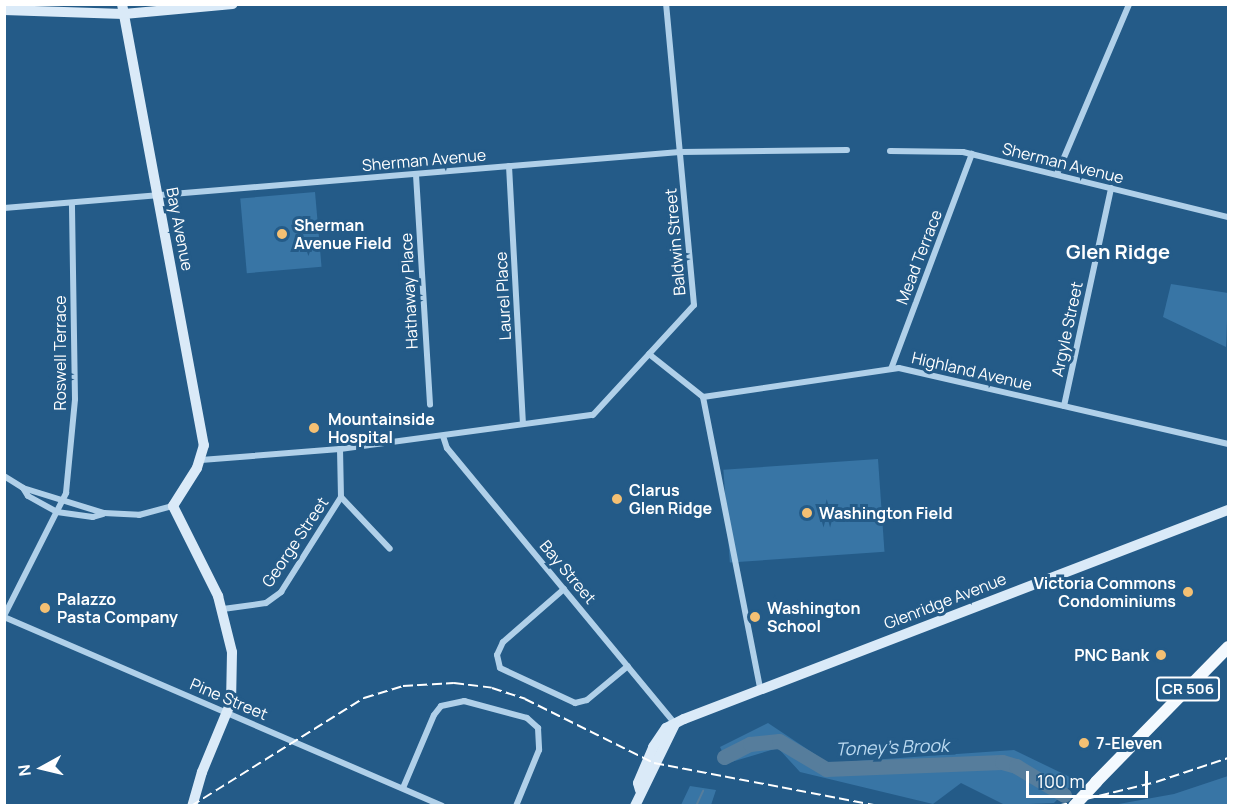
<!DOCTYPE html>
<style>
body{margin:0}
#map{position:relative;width:1233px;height:810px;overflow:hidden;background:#245b88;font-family:Manrope,sans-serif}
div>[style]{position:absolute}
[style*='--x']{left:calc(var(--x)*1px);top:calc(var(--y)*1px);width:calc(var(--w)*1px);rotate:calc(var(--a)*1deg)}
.green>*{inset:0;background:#3875a5;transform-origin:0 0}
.stream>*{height:2px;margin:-1px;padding:0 1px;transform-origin:1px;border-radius:1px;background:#567d9c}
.river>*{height:15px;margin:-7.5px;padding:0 7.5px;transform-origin:7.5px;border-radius:7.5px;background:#567d9c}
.street>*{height:6px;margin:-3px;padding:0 3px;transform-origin:3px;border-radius:3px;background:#b0d0e9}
.secondary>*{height:10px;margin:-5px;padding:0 5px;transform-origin:5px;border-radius:5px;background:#daeaf8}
.primary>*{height:12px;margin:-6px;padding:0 6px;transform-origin:6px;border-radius:6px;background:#f3f9fe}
.rail>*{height:2px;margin-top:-1px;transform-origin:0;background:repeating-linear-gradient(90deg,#fff 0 10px,transparent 0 14.5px)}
.primary-bridge>*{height:12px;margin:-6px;padding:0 6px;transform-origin:6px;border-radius:6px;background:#f3f9fe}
.dots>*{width:16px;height:16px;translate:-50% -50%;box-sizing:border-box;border:3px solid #245b88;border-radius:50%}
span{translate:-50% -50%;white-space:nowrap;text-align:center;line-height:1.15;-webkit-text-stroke:6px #245b88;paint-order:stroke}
.shield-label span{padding:2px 4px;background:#245b88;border:2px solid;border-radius:4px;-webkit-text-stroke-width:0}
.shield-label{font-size:15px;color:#fff;font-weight:700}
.street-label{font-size:16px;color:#fff}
.poi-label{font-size:16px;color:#fff;font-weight:700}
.left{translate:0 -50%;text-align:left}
.right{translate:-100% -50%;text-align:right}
.water-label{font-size:18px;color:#bbdaf1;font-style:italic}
.quarter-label{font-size:20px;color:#fff;font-weight:700}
.frame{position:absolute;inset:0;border:6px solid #fff;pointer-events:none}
.north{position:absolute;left:12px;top:738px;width:60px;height:60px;-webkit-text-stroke:4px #245b88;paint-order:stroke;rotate:262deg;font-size:16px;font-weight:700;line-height:24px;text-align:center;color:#fff}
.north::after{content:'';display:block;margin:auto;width:21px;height:27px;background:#fff;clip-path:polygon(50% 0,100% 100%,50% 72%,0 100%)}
.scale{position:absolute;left:1026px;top:771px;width:122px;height:27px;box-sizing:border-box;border:3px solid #fff;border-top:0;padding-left:8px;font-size:18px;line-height:21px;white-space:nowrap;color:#fff;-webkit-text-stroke:4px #245b88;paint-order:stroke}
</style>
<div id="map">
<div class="green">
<i style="left:315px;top:192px;width:75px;height:75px;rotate:85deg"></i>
<i style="clip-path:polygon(1171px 284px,1228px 293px,1226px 347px,1163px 317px)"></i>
<i style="left:878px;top:459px;width:93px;height:155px;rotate:86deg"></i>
<i style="clip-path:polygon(768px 723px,828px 763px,1014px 750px,1076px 780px,1054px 803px,1005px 805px,961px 783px,933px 804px,800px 772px,778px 748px,728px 763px,720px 747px)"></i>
<i style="clip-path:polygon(1228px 776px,1228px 805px,1113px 805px,1174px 794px)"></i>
<i style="clip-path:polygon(690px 786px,716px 790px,711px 805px,681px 805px)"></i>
</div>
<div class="stream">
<i style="--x:696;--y:806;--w:17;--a:-65"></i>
</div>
<div class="river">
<i style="--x:724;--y:757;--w:29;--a:-27"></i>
<i style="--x:750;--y:744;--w:29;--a:-6"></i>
<i style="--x:779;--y:741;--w:55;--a:30.8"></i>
<i style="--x:826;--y:769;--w:176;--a:-2.3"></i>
<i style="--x:1002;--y:762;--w:15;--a:16"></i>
<i style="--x:1016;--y:766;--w:56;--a:31.1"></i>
</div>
<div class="street">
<i style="--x:890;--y:151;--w:73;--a:0.8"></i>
<i style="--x:963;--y:152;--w:273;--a:13.8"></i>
<i style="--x:509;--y:166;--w:258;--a:86.9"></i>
<i style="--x:1057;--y:174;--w:185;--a:-67"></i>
<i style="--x:416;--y:175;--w:230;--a:86.5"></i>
<i style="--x:4;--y:208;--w:678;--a:-4.74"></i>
<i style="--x:680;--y:152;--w:167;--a:-0.7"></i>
<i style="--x:649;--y:354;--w:69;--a:38.5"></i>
<i style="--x:703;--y:397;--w:198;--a:-8.4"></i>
<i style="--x:899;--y:368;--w:338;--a:13"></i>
<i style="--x:891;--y:369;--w:230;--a:-69.4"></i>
<i style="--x:703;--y:397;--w:296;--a:78.9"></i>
<i style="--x:1064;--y:406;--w:223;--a:-77.8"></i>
<i style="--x:443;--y:436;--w:13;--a:72"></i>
<i style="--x:447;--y:448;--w:358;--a:50.4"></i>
<i style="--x:201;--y:460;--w:139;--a:-4.5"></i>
<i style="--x:340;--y:449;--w:255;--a:-7.7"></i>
<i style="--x:593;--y:415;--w:149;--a:-47.4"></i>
<i style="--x:694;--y:305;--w:302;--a:-95.3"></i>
<i style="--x:4;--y:476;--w:22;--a:32"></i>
<i style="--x:23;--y:488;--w:85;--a:17.2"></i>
<i style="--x:104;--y:513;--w:35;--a:3"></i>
<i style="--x:139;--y:515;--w:35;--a:-15"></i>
<i style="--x:23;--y:488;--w:9;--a:58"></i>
<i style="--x:28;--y:496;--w:33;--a:29"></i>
<i style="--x:57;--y:512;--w:36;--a:8"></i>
<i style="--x:93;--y:517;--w:10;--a:-17"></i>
<i style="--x:341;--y:497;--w:71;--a:46.7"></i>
<i style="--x:564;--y:589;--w:81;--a:139"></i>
<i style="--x:503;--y:642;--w:14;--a:115"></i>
<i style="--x:497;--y:655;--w:13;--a:77"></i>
<i style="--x:500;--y:668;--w:83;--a:25"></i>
<i style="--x:575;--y:703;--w:12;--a:-14"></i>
<i style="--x:587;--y:700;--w:53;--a:-39.7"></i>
<i style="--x:223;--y:609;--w:43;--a:-7.9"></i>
<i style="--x:266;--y:603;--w:19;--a:-36"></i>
<i style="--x:281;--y:592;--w:112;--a:-57.7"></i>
<i style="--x:341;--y:497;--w:48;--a:-91.2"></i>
<i style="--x:4;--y:616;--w:138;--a:-63.2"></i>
<i style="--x:66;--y:493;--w:94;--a:-84.5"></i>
<i style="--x:75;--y:399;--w:195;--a:-90.9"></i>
<i style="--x:4;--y:617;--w:477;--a:23.3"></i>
<i style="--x:403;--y:788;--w:79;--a:-67"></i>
<i style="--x:434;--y:715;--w:11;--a:-52"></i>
<i style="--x:441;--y:706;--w:24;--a:-12"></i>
<i style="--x:464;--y:701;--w:65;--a:15.1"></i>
<i style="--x:527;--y:718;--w:15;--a:42"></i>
<i style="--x:538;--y:728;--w:22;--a:87"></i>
<i style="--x:539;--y:750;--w:61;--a:112.3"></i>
</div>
<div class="secondary">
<i style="--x:122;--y:4;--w:449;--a:79.5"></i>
<i style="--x:204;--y:445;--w:24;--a:107"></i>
<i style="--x:197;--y:468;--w:45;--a:122.3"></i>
<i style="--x:173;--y:506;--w:101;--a:63.4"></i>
<i style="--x:218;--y:596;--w:58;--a:76"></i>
<i style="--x:232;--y:652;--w:50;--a:91.1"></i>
<i style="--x:231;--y:702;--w:76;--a:112.5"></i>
<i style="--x:202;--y:772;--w:35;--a:106"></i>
<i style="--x:4;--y:10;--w:120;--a:1.9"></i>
<i style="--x:124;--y:14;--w:109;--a:-5.2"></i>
<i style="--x:640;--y:790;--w:7;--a:-106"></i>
<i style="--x:638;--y:783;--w:39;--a:-67"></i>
<i style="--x:653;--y:747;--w:23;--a:-56"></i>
<i style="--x:666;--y:728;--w:20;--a:-27"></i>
<i style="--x:684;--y:719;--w:583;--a:-21.02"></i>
<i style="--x:635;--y:806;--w:91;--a:-64"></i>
</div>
<div class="primary">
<i style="--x:1096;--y:782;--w:189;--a:-45.6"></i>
</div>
<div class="rail">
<i style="--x:191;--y:806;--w:204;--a:-32"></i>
<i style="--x:364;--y:698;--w:41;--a:-17.1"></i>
<i style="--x:403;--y:686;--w:51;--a:-3.4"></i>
<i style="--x:454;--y:683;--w:38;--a:7"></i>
<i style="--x:492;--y:688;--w:35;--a:18"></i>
<i style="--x:525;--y:699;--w:144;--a:26.4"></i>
<i style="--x:654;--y:763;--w:229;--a:10.8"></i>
<i style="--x:1057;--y:806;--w:102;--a:-13.6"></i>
<i style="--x:1156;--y:782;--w:76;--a:-18.4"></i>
</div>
<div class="primary-bridge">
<i style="--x:1074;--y:806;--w:33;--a:-47"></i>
</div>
<div class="dots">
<i style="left:282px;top:234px;background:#f4c073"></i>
<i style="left:314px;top:428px;background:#f4c073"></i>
<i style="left:617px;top:499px;background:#f4c073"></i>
<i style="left:807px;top:513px;background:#f4c073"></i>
<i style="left:1188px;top:592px;background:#f4c073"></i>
<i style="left:45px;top:608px;background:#f4c073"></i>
<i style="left:755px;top:617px;background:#f4c073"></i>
<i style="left:1161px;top:655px;background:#f4c073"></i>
<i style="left:1084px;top:743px;background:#f4c073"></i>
</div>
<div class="shield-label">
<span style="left:1188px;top:689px">CR 506</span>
</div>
<div class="street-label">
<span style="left:424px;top:160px;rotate:-5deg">Sherman Avenue</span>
<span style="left:1063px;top:163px;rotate:14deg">Sherman Avenue</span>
<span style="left:180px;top:229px;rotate:79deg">Bay Avenue</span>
<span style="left:675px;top:242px;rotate:-95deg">Baldwin Street</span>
<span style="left:919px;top:257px;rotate:-69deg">Mead Terrace</span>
<span style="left:409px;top:291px;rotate:-93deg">Hathaway Place</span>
<span style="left:503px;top:296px;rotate:-93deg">Laurel Place</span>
<span style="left:1067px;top:329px;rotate:-78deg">Argyle Street</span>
<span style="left:60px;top:353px;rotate:-90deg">Roswell Terrace</span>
<span style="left:972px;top:371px;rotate:13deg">Highland Avenue</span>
<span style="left:295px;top:542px;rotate:-56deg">George Street</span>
<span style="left:568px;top:572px;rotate:50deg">Bay Street</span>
<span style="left:945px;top:601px;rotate:-21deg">Glenridge Avenue</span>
<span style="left:229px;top:699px;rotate:23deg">Pine Street</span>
</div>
<div class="poi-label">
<span class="left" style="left:294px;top:234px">Sherman<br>Avenue Field</span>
<span class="left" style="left:328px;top:428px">Mountainside<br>Hospital</span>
<span class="left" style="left:629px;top:499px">Clarus<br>Glen Ridge</span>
<span class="left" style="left:819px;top:513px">Washington Field</span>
<span class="right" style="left:1176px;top:592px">Victoria Commons<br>Condominiums</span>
<span class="left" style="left:57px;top:608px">Palazzo<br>Pasta Company</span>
<span class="left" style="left:767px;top:617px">Washington<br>School</span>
<span class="right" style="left:1149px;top:655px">PNC Bank</span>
<span class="left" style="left:1096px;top:743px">7-Eleven</span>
</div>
<div class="water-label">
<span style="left:892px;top:747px;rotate:-2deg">Toney's Brook</span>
</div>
<div class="quarter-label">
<span style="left:1118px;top:251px">Glen Ridge</span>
</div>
<div class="frame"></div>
<div class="north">N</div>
<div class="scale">100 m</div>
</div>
